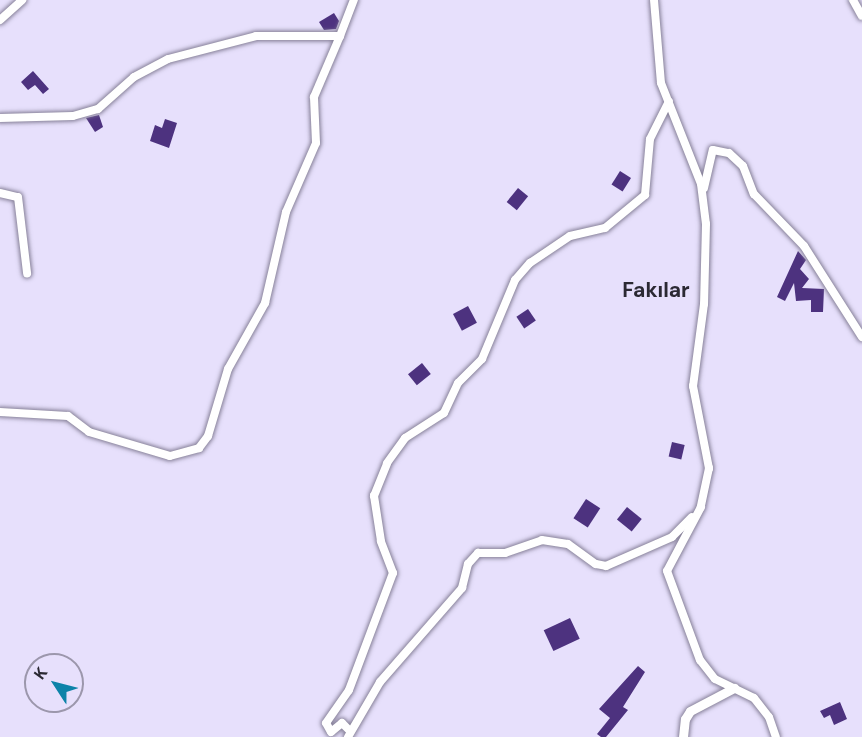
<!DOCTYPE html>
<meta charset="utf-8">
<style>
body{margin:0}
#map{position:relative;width:862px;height:737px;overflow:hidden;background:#e7e0fc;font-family:"DM Sans",sans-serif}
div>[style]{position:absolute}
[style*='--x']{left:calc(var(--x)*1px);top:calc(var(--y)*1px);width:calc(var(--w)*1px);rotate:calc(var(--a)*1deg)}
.building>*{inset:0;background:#4d327f;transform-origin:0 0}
.roads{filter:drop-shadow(0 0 2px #878199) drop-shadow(0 0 2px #878199)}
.minor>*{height:8px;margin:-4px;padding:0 4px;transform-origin:4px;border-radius:4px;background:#fff}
.tertiary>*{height:9px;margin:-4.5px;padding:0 4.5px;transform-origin:4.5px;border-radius:4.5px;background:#fff}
span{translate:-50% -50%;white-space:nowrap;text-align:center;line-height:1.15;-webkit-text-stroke:6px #e7e0fc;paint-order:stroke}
.neighbourhood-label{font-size:21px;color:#2b2933;font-weight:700}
.north{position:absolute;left:24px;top:653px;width:60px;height:60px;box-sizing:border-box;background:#e7e0fc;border:2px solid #9c97ac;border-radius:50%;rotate:306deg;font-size:16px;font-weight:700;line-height:24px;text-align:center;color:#2b2933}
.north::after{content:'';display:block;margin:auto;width:21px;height:27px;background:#0d83a9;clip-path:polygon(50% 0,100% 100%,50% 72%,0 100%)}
</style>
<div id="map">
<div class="building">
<i style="clip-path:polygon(334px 13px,339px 21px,336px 29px,324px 30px,319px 22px)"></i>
<i style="clip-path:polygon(33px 71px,49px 89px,43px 94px,35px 85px,28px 90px,21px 82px)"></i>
<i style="clip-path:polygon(99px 115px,103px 127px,95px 132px,86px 118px)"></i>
<i style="clip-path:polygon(165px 119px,177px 123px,169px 148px,150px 141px,155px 125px,162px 128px)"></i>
<i style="left:620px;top:171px;width:13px;height:16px;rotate:32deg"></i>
<i style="left:518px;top:188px;width:13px;height:18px;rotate:39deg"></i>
<i style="clip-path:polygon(798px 251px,806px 260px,800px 269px,809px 279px,802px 288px,824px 289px,823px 312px,811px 312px,811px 300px,796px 301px,794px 283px,785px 301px,777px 297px)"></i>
<i style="left:468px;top:306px;width:19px;height:17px;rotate:62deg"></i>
<i style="left:528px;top:309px;width:14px;height:14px;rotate:56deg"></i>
<i style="left:422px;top:363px;width:14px;height:18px;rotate:51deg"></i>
<i style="left:672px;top:442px;width:13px;height:15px;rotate:13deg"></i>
<i style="left:586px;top:499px;width:17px;height:23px;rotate:33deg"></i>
<i style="left:627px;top:507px;width:19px;height:16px;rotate:39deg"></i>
<i style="left:570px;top:618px;width:23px;height:29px;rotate:65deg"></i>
<i style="clip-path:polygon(638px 666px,645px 672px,623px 707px,628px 710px,606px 737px,601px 737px,597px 734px,610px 718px,599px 709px)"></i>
<i style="clip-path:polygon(840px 702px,847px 719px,834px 725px,830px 715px,824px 718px,820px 711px)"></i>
</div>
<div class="roads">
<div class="minor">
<i style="--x:654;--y:0;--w:83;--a:85.2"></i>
<i style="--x:661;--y:83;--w:109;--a:68.4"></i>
<i style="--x:701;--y:184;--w:40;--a:82.9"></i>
<i style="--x:706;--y:224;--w:80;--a:91.4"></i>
<i style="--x:704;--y:304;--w:83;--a:97.6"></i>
<i style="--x:693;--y:386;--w:84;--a:79"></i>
<i style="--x:709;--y:468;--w:40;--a:102"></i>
<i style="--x:701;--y:507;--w:72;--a:118"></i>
<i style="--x:667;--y:571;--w:95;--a:69.7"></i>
<i style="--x:700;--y:660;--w:24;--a:52"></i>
<i style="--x:715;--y:679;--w:43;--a:26"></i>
<i style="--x:754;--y:698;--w:24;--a:52"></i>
<i style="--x:769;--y:717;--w:21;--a:71"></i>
<i style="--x:853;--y:0;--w:18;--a:61"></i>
<i style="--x:0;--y:20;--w:30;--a:-42"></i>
<i style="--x:0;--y:118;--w:73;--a:-1.6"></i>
<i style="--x:73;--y:116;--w:26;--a:-16"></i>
<i style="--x:98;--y:109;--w:48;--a:-41.6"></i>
<i style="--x:134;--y:77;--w:38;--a:-28"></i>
<i style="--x:168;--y:59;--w:91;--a:-14.6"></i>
<i style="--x:256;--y:36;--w:84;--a:0"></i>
<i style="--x:340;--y:36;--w:39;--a:-69"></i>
<i style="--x:704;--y:188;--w:39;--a:-77"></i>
<i style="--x:713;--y:150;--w:16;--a:11"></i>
<i style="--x:729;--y:153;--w:19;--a:43"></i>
<i style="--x:743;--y:166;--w:30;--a:69"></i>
<i style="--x:754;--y:194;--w:72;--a:46.1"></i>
<i style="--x:804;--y:246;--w:108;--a:57.5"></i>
<i style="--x:0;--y:193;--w:18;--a:13"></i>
<i style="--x:18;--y:197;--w:77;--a:83.2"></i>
<i style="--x:0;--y:412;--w:68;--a:3.4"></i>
<i style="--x:68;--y:416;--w:26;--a:37"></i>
<i style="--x:89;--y:432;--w:84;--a:16.5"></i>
<i style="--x:170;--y:456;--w:30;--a:-15"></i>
<i style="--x:199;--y:448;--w:15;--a:-53"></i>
<i style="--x:208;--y:436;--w:70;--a:-73.4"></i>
<i style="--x:228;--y:369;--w:76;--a:-60.7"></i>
<i style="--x:265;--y:303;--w:93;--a:-77"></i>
<i style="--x:286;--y:212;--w:75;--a:-66.5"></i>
<i style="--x:316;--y:143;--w:46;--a:-92.5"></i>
<i style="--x:314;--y:97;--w:66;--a:-66.9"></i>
<i style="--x:349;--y:730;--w:10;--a:-135"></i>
<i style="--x:342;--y:723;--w:14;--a:141"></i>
<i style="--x:331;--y:732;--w:10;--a:-119"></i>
<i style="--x:326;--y:723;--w:40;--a:-55.1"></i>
<i style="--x:349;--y:690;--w:125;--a:-69.4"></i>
<i style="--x:393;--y:573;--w:34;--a:-111"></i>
<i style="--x:381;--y:541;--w:46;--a:-98.8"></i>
<i style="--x:374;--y:496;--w:35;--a:-68"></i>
<i style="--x:387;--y:463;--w:31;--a:-54"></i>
<i style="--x:405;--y:438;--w:46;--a:-32.7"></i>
<i style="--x:444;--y:413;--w:33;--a:-65"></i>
<i style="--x:458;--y:383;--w:34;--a:-45"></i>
<i style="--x:482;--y:359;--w:86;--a:-67.3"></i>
<i style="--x:515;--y:280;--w:23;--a:-49"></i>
<i style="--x:530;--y:263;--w:48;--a:-34"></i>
<i style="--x:570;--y:236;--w:36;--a:-13"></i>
<i style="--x:605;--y:228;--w:52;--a:-39.5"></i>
<i style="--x:645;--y:195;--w:56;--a:-84.9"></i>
<i style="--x:650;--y:139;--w:42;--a:-63.4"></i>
<i style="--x:348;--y:737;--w:64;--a:-59.8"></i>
<i style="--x:380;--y:682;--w:125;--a:-48.9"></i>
<i style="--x:462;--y:588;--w:25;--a:-76"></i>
<i style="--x:468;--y:564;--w:15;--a:-48"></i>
<i style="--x:478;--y:553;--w:27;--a:0"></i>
<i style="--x:505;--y:553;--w:39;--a:-19"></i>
<i style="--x:542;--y:540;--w:26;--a:9"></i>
<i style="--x:568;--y:544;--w:34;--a:36"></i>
<i style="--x:596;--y:564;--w:10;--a:11"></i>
<i style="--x:606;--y:566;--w:72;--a:-23.7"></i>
<i style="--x:672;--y:537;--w:28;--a:-45"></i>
</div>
<div class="tertiary">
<i style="--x:683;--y:737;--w:18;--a:-84"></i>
<i style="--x:685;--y:719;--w:9;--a:-58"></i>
<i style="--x:690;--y:711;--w:50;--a:-27.6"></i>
</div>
</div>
<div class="neighbourhood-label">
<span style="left:656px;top:290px">Fakılar</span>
</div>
<div class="north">K</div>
</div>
